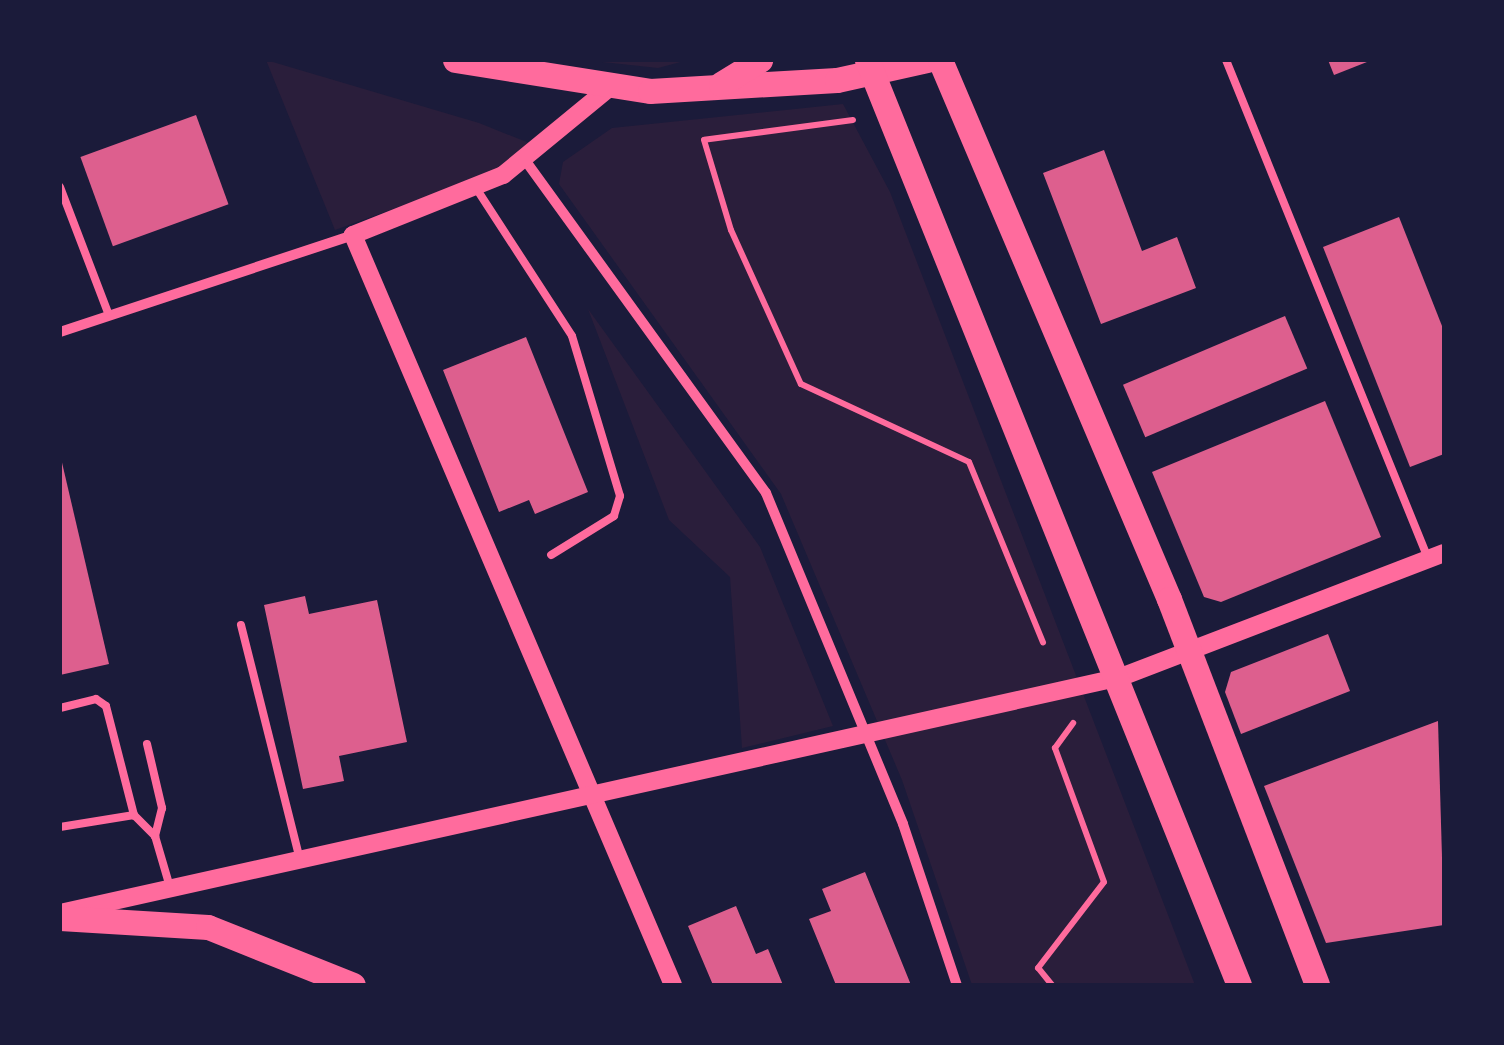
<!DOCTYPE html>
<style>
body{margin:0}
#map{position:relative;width:1504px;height:1045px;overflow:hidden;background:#1b1b3a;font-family:"Roboto Serif",serif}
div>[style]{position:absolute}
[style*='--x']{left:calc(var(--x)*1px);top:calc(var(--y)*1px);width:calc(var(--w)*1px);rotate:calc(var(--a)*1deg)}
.green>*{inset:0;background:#2a1e3b}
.building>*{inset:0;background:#dd5f8e;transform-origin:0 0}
.path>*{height:6px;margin:-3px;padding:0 3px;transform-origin:3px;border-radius:3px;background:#ff6b9d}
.service>*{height:8px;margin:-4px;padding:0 4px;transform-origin:4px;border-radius:4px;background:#ff6b9d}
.minor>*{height:10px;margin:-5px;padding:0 5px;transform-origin:5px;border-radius:5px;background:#ff6b9d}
.tertiary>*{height:18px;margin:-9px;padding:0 9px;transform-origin:9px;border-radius:9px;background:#ff6b9d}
.primary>*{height:25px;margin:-12.5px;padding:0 12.5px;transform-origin:12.5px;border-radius:12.5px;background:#ff6b9d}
span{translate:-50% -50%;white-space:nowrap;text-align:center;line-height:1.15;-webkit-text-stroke:10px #1b1b3a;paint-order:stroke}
.frame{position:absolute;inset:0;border:62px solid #1b1b3a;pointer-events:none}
</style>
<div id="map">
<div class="green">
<i style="clip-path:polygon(266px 60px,479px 123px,534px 145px,501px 170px,335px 230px)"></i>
<i style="clip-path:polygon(584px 60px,688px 60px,658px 68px)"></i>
<i style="clip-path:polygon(843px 104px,890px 192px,1195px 985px,972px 985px,902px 780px,781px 494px,559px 184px,563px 162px,612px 128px)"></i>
<i style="clip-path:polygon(588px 309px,760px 547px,833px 726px,742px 748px,730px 577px,669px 520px)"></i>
</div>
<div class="building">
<i style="clip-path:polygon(1328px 60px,1372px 60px,1334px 75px)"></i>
<i style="left:196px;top:115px;width:95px;height:123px;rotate:70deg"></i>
<i style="clip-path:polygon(1104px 150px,1142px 251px,1177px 237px,1196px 288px,1101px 324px,1043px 173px)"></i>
<i style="clip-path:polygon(1399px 217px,1444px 331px,1444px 454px,1410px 467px,1323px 247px)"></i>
<i style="left:1285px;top:316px;width:57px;height:176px;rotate:67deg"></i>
<i style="clip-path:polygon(526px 337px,588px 492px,535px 514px,529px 500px,499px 512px,443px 370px)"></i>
<i style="clip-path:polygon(1325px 401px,1381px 537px,1221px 602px,1204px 597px,1152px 472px)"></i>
<i style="clip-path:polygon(60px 454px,109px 664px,60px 675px)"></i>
<i style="clip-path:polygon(305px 596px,309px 614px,377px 600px,407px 742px,339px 756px,344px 781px,303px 789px,264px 605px)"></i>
<i style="clip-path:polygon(1328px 634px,1350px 691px,1241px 734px,1225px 692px,1231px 672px)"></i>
<i style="clip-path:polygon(1438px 721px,1444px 925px,1326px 943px,1264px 786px)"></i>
<i style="clip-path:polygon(865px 872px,911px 985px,836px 985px,809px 919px,831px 911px,822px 889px)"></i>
<i style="clip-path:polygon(736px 906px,756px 954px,768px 949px,783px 985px,713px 985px,688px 926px)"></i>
</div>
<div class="path">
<i style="--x:853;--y:120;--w:150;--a:172.4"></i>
<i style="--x:704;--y:140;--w:94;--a:73.3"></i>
<i style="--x:731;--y:230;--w:169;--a:65.6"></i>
<i style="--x:801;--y:384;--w:185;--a:24.9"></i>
<i style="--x:969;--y:462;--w:195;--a:67.7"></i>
<i style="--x:1052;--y:985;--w:22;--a:-129"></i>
<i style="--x:1038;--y:968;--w:108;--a:-52.5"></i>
<i style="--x:1104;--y:882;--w:143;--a:-110.1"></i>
<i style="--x:1055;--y:748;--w:31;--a:-54"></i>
</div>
<div class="service">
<i style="--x:1226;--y:60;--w:535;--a:67.94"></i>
<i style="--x:60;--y:187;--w:137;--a:69.1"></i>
<i style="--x:476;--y:188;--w:176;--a:57"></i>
<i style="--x:572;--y:336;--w:167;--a:73.3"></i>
<i style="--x:620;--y:496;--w:21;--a:107"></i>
<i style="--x:614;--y:516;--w:74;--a:148.2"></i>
<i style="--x:241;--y:625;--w:238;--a:75.9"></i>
<i style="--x:60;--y:708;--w:37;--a:-14"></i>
<i style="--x:96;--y:699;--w:12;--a:35"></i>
<i style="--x:106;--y:706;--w:113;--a:75.6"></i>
<i style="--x:134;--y:815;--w:30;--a:45"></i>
<i style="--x:155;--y:836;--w:50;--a:73.7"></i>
<i style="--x:147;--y:744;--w:66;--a:76.8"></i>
<i style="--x:162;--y:808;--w:29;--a:104"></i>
<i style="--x:60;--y:827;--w:75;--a:-9.2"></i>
</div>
<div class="minor">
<i style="--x:525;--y:160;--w:411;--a:54.1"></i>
<i style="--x:766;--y:493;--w:358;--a:67.5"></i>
<i style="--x:903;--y:824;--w:170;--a:71.5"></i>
<i style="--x:60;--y:332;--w:309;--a:-18.3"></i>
</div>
<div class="tertiary">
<i style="--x:609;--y:88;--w:137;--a:140.6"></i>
<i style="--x:503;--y:175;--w:162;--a:158.2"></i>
<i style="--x:353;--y:235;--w:815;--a:66.89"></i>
<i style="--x:60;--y:913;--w:1087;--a:-12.54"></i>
<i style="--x:1121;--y:677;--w:346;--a:-21"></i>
</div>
<div class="primary">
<i style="--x:455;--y:60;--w:197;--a:9"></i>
<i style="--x:650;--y:91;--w:187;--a:-3.4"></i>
<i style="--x:837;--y:80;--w:92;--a:-12.5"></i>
<i style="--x:867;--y:60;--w:997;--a:68.09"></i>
<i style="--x:940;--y:60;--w:586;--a:66.98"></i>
<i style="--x:1169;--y:599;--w:413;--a:69"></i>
<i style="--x:721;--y:84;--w:46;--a:-31.6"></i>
<i style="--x:60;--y:918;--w:148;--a:3.5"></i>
<i style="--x:208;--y:927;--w:156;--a:21.8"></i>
</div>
<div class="frame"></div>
</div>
